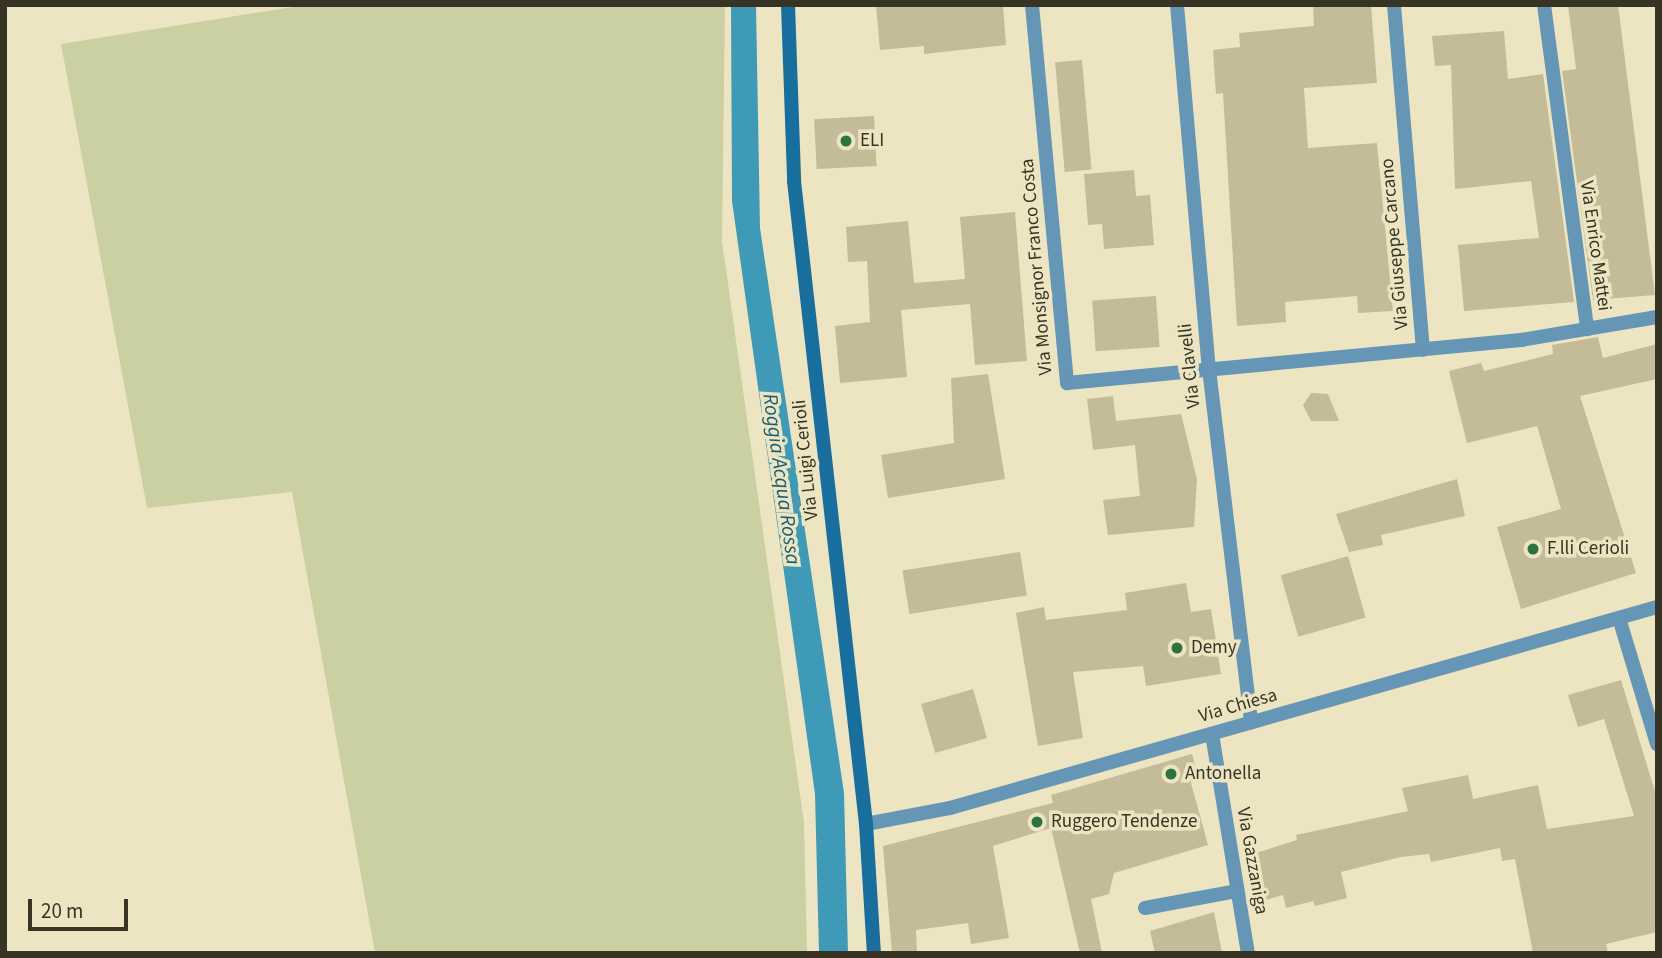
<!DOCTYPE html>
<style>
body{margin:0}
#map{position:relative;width:1662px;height:958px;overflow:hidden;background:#ede5c1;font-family:"Source Sans 3",sans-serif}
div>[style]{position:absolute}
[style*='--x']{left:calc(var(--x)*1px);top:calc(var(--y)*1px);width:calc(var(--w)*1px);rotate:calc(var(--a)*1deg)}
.green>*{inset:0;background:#cbd0a2}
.water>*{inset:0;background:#3f9ab7}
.building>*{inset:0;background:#c4bc99;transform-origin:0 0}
.street>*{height:14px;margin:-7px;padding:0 7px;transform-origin:7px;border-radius:7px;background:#6696b5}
.secondary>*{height:14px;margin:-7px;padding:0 7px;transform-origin:7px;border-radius:7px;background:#186e9c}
.dots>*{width:19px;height:19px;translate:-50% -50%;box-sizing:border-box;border:4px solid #ede5c1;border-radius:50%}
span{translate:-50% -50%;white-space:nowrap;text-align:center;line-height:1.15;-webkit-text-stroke:7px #ede5c1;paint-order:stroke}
.poi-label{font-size:19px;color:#373426}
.left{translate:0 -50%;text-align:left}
.street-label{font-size:19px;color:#373426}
.water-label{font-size:21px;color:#155d72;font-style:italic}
.frame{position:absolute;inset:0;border:7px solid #373426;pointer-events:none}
.scale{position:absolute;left:28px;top:899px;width:100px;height:32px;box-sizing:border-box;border:4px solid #373426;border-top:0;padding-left:9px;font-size:21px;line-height:24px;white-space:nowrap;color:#373426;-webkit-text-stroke:5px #ede5c1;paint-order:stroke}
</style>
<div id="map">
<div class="green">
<i style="clip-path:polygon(305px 5px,725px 5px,722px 241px,804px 823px,807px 953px,375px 953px,292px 492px,147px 508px,61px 44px)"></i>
</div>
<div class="water">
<i style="clip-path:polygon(731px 5px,756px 5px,760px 228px,844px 793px,848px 953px,819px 953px,815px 794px,732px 201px)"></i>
</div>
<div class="building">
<i style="clip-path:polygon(876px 5px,1003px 5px,1006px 45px,924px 54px,924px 46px,880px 50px)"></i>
<i style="clip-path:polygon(1313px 5px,1371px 5px,1377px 83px,1304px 88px,1308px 148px,1377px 143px,1393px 311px,1358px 313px,1357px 296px,1285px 302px,1286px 322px,1237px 326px,1223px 93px,1216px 94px,1213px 50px,1240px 47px,1239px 33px,1314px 26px)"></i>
<i style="clip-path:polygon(1568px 5px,1618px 5px,1655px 295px,1593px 300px,1562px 71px,1576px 69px)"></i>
<i style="clip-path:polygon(1504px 31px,1508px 79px,1543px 74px,1574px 302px,1464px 311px,1458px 245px,1539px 238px,1531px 181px,1455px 189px,1451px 65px,1435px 66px,1432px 36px)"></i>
<i style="left:1082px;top:60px;width:110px;height:27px;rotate:85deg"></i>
<i style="left:874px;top:116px;width:50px;height:60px;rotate:87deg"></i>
<i style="clip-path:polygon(1134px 170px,1136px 196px,1150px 195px,1154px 245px,1104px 249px,1102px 224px,1088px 225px,1084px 174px)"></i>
<i style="clip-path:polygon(1015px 212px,1027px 361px,975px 365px,970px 304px,901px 310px,907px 377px,840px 383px,835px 326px,870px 322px,867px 261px,848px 262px,846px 227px,908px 221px,914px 283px,965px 279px,960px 217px)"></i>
<i style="left:1156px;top:296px;width:51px;height:64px;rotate:86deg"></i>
<i style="clip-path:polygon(1598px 337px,1603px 358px,1657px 344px,1657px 379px,1580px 396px,1636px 573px,1521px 609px,1497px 527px,1561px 509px,1537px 426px,1467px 443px,1449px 371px,1481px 363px,1484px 371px,1553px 354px,1552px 345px)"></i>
<i style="clip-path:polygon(988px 374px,1005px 479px,888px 498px,881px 455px,954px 443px,951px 378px)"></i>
<i style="clip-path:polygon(1311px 393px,1328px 394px,1339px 421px,1311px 421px,1303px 405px)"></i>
<i style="clip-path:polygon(1113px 396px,1116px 421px,1181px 414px,1197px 479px,1194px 527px,1108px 535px,1103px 500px,1140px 496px,1135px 445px,1093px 450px,1087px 399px)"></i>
<i style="clip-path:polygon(1457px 479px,1465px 516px,1381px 535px,1383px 545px,1349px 552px,1336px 514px)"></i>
<i style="left:1020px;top:552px;width:44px;height:119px;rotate:81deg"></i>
<i style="left:1348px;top:556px;width:64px;height:70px;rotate:74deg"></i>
<i style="clip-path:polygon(1186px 583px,1191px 612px,1211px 609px,1221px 674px,1146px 686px,1143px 666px,1073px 672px,1083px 738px,1038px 746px,1016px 613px,1044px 607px,1046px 620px,1127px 610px,1125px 593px)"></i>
<i style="clip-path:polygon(1621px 680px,1657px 798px,1657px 932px,1606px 944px,1608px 953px,1533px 953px,1515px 859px,1502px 861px,1500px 848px,1431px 862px,1429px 854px,1401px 857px,1341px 872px,1347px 898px,1315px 906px,1313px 901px,1286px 908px,1283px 895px,1259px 902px,1250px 855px,1297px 840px,1296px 835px,1408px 811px,1402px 788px,1468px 775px,1473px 799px,1538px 785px,1547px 829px,1634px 816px,1604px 719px,1578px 727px,1568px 695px)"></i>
<i style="left:973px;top:689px;width:51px;height:54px;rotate:74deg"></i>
<i style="clip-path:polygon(1192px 754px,1200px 781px,1191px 783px,1208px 845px,1114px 873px,1109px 894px,1091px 899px,1102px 953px,1080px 953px,1051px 828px,993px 846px,1009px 938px,971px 944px,968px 923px,916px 930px,917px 953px,892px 953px,883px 846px,1053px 803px,1051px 795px)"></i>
<i style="clip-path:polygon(1214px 912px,1222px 953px,1155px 953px,1150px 931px)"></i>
</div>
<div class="street">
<i style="--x:1032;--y:5;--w:380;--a:84.7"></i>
<i style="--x:1067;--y:383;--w:456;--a:-5.4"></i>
<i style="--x:1521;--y:340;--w:138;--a:-9.6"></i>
<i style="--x:1177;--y:5;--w:365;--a:85"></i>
<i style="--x:1209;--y:369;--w:356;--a:83.2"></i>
<i style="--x:1394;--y:5;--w:346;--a:85.2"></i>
<i style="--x:1544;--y:5;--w:327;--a:82.4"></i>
<i style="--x:1619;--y:618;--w:132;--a:73.2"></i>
<i style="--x:1212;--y:734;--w:222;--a:80.7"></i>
<i style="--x:866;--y:824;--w:86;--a:-10.8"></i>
<i style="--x:950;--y:808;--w:735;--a:-15.87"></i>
<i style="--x:1145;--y:908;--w:94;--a:-10.5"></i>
</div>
<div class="secondary">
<i style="--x:788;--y:5;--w:176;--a:88"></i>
<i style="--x:794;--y:181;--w:647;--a:83.61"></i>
<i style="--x:866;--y:824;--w:129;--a:86.5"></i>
</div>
<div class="dots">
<i style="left:846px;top:141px;background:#2c733f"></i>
<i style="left:1533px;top:549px;background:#2c733f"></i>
<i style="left:1177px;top:648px;background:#2c733f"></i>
<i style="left:1171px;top:774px;background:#2c733f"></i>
<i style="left:1037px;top:822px;background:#2c733f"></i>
</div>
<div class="poi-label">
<span class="left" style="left:860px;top:141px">ELI</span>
<span class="left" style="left:1547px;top:549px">F.lli Cerioli</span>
<span class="left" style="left:1191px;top:648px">Demy</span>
<span class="left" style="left:1185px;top:774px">Antonella</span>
<span class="left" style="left:1051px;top:822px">Ruggero Tendenze</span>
</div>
<div class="street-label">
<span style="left:1395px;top:244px;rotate:-95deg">Via Giuseppe Carcano</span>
<span style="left:1595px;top:246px;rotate:82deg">Via Enrico Mattei</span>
<span style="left:1037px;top:267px;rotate:-95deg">Via Monsignor Franco Costa</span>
<span style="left:1190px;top:366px;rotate:-96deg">Via Clavelli</span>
<span style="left:806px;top:460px;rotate:-96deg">Via Luigi Cerioli</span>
<span style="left:1238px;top:706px;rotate:-16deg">Via Chiesa</span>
<span style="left:1252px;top:861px;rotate:80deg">Via Gazzaniga</span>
</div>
<div class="water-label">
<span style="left:782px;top:479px;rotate:82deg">Roggia Acqua Rossa</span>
</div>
<div class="frame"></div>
<div class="scale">20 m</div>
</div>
